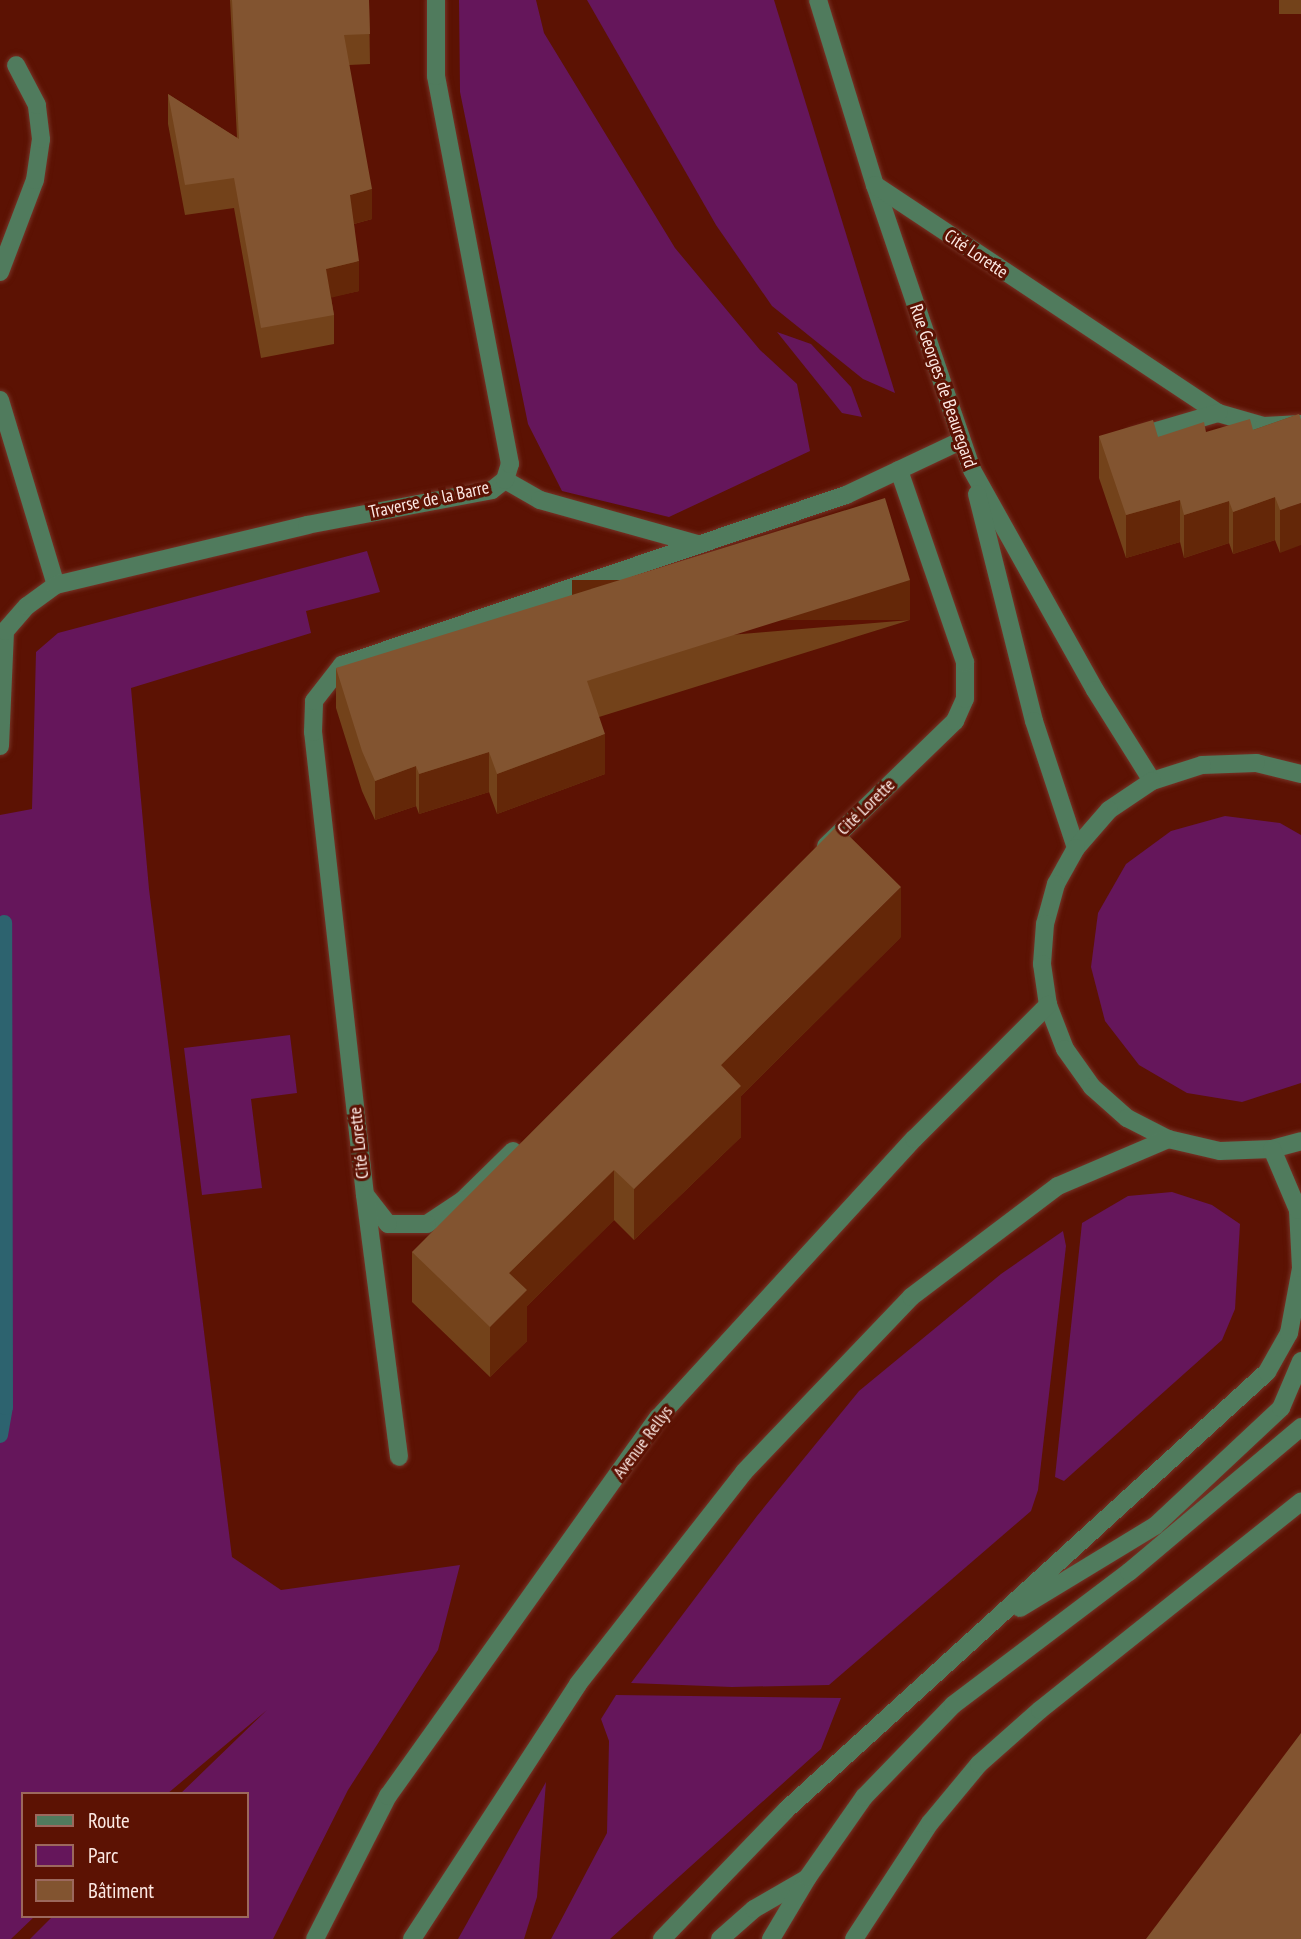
<!DOCTYPE html>
<meta charset="utf-8">
<style>
body{margin:0}
#map{position:relative;width:1301px;height:1939px;overflow:hidden;background:#5c1203;font-family:"PT Sans Narrow",sans-serif}
div>[style]{position:absolute}
[style*='--x']{left:calc(var(--x)*1px);top:calc(var(--y)*1px);width:calc(var(--w)*1px);rotate:calc(var(--a)*1deg)}
.green>*{inset:0;background:#65165b}
.stream>*{height:16px;margin:-8px;padding:0 8px;transform-origin:8px;border-radius:8px;background:#2d636f}
.roads{filter:drop-shadow(0 0 2px #763427) drop-shadow(0 0 2px #763427)}
.minor>*{height:18px;margin:-9px;padding:0 9px;transform-origin:9px;border-radius:9px;background:#507b5d}
.wall>*{inset:0;background:#73421a;transform-origin:0 0}
.shaded-wall>*{inset:0;background:#642708;transform-origin:0 0}
.building>*{inset:0;background:#825430}
span{translate:-50% -50%;white-space:nowrap;text-align:center;line-height:1.15;-webkit-text-stroke:6px #5c1203;paint-order:stroke}
.street-label{font-size:18px;color:#fce9e4}
.legend{position:absolute;left:21px;top:1792px;width:228px;height:126px;box-sizing:border-box;background:#5c1203;border:2px solid #9c685d;margin:0;padding:9px 12px;list-style:none;font-size:21px;color:#fce9e4}
.legend li{display:flex;align-items:center;gap:14px;height:35px}
.legend b{width:35px;border:2px solid #9c685d}
</style>
<div id="map">
<div class="green">
<i style="clip-path:polygon(459px 0,536px 0,544px 33px,675px 248px,760px 350px,797px 384px,810px 451px,669px 517px,562px 491px,528px 424px,460px 92px)"></i>
<i style="clip-path:polygon(587px 0,774px 0,895px 393px,863px 379px,772px 306px,716px 225px)"></i>
<i style="clip-path:polygon(777px 332px,811px 344px,851px 387px,862px 417px,842px 413px)"></i>
<i style="clip-path:polygon(367px 551px,380px 592px,306px 611px,311px 633px,131px 688px,149px 889px,232px 1557px,281px 1590px,460px 1565px,438px 1650px,348px 1790px,273px 1939px,30px 1939px,53px 1916px,247px 1916px,247px 1794px,180px 1794px,267px 1710px,167px 1794px,23px 1794px,23px 1916px,35px 1916px,11px 1939px,0 1939px,0 815px,32px 809px,36px 652px,58px 633px)"></i>
<i style="clip-path:polygon(1225px 816px,1280px 823px,1301px 835px,1301px 1083px,1242px 1102px,1187px 1093px,1139px 1065px,1105px 1021px,1091px 967px,1098px 913px,1126px 864px,1171px 831px)"></i>
<i style="clip-path:polygon(290px 1035px,297px 1093px,251px 1099px,262px 1188px,202px 1195px,184px 1048px)"></i>
<i style="clip-path:polygon(1172px 1192px,1212px 1205px,1240px 1224px,1235px 1309px,1222px 1340px,1064px 1481px,1055px 1477px,1082px 1223px,1128px 1196px)"></i>
<i style="clip-path:polygon(1063px 1231px,1066px 1246px,1038px 1490px,1031px 1511px,829px 1685px,732px 1687px,631px 1683px,757px 1516px,859px 1391px,1001px 1274px)"></i>
<i style="clip-path:polygon(616px 1695px,841px 1698px,821px 1749px,610px 1939px,551px 1939px,607px 1833px,609px 1741px,601px 1719px)"></i>
<i style="clip-path:polygon(546px 1782px,537px 1897px,524px 1939px,458px 1939px)"></i>
</div>
<div class="stream">
<i style="--x:0;--y:1435;--w:28;--a:-80"></i>
<i style="--x:5;--y:1407;--w:484;--a:-90.1"></i>
</div>
<div class="roads">
<div class="minor">
<i style="--x:818;--y:0;--w:194;--a:72.9"></i>
<i style="--x:875;--y:185;--w:301;--a:71.2"></i>
<i style="--x:972;--y:470;--w:252;--a:60.8"></i>
<i style="--x:1095;--y:690;--w:107;--a:57.9"></i>
<i style="--x:875;--y:185;--w:412;--a:33.6"></i>
<i style="--x:1218;--y:413;--w:48;--a:15.8"></i>
<i style="--x:1264;--y:426;--w:37;--a:-3"></i>
<i style="--x:0;--y:272;--w:98;--a:-69.2"></i>
<i style="--x:35;--y:180;--w:41;--a:-81.7"></i>
<i style="--x:41;--y:139;--w:34;--a:-97"></i>
<i style="--x:37;--y:105;--w:45;--a:-117.7"></i>
<i style="--x:0;--y:400;--w:193;--a:73.2"></i>
<i style="--x:1133;--y:438;--w:89;--a:-16.4"></i>
<i style="--x:505;--y:480;--w:40;--a:29.7"></i>
<i style="--x:540;--y:500;--w:164;--a:15.6"></i>
<i style="--x:977;--y:494;--w:234;--a:75.9"></i>
<i style="--x:1034;--y:721;--w:134;--a:71.7"></i>
<i style="--x:0;--y:746;--w:115;--a:-87.5"></i>
<i style="--x:5;--y:631;--w:33;--a:-49"></i>
<i style="--x:27;--y:606;--w:36;--a:-36"></i>
<i style="--x:56;--y:585;--w:258;--a:-13.4"></i>
<i style="--x:307;--y:525;--w:188;--a:-10.7"></i>
<i style="--x:492;--y:490;--w:16;--a:-38"></i>
<i style="--x:505;--y:480;--w:17;--a:-73"></i>
<i style="--x:510;--y:464;--w:395;--a:-100.8"></i>
<i style="--x:436;--y:76;--w:76;--a:-90"></i>
<i style="--x:1301;--y:774;--w:46;--a:-166.3"></i>
<i style="--x:1256;--y:763;--w:54;--a:177.9"></i>
<i style="--x:1202;--y:765;--w:52;--a:162.3"></i>
<i style="--x:1152;--y:781;--w:52;--a:146"></i>
<i style="--x:1109;--y:810;--w:50;--a:131"></i>
<i style="--x:1076;--y:848;--w:41;--a:119.1"></i>
<i style="--x:1056;--y:884;--w:41;--a:105.4"></i>
<i style="--x:1045;--y:924;--w:40;--a:94.3"></i>
<i style="--x:1042;--y:964;--w:41;--a:81.7"></i>
<i style="--x:1048;--y:1005;--w:47;--a:68.9"></i>
<i style="--x:1065;--y:1049;--w:47;--a:54.6"></i>
<i style="--x:1092;--y:1087;--w:47;--a:41.5"></i>
<i style="--x:1127;--y:1118;--w:46;--a:27.1"></i>
<i style="--x:1168;--y:1139;--w:53;--a:13"></i>
<i style="--x:1220;--y:1151;--w:52;--a:-2.2"></i>
<i style="--x:1272;--y:1149;--w:30;--a:-15"></i>
<i style="--x:826;--y:846;--w:180;--a:-44.1"></i>
<i style="--x:955;--y:721;--w:24;--a:-66"></i>
<i style="--x:965;--y:699;--w:37;--a:-90"></i>
<i style="--x:965;--y:662;--w:203;--a:-109"></i>
<i style="--x:513;--y:1151;--w:70;--a:135.6"></i>
<i style="--x:463;--y:1200;--w:43;--a:146.3"></i>
<i style="--x:427;--y:1224;--w:39;--a:180"></i>
<i style="--x:388;--y:1224;--w:37;--a:-128"></i>
<i style="--x:365;--y:1195;--w:466;--a:-96.4"></i>
<i style="--x:313;--y:732;--w:31;--a:-88"></i>
<i style="--x:314;--y:701;--w:46;--a:-52.1"></i>
<i style="--x:342;--y:665;--w:532;--a:-18.64"></i>
<i style="--x:846;--y:495;--w:126;--a:-25.3"></i>
<i style="--x:365;--y:1195;--w:264;--a:82.6"></i>
<i style="--x:1020;--y:1608;--w:158;--a:-31.3"></i>
<i style="--x:1155;--y:1526;--w:173;--a:-43.1"></i>
<i style="--x:1281;--y:1408;--w:51;--a:-66.9"></i>
<i style="--x:315;--y:1939;--w:161;--a:-63"></i>
<i style="--x:388;--y:1796;--w:465;--a:-54.5"></i>
<i style="--x:658;--y:1418;--w:379;--a:-47.5"></i>
<i style="--x:914;--y:1139;--w:190;--a:-45"></i>
<i style="--x:412;--y:1939;--w:304;--a:-56.9"></i>
<i style="--x:578;--y:1684;--w:269;--a:-51.9"></i>
<i style="--x:744;--y:1472;--w:242;--a:-46.3"></i>
<i style="--x:911;--y:1297;--w:184;--a:-37.1"></i>
<i style="--x:1058;--y:1186;--w:120;--a:-23.1"></i>
<i style="--x:662;--y:1939;--w:179;--a:-46.1"></i>
<i style="--x:786;--y:1810;--w:651;--a:-42.32"></i>
<i style="--x:1267;--y:1372;--w:45;--a:-60.6"></i>
<i style="--x:1289;--y:1333;--w:66;--a:-79.5"></i>
<i style="--x:1301;--y:1268;--w:58;--a:-93"></i>
<i style="--x:1298;--y:1210;--w:66;--a:-113.1"></i>
<i style="--x:720;--y:1939;--w:45;--a:-41.4"></i>
<i style="--x:754;--y:1909;--w:60;--a:-30"></i>
<i style="--x:771;--y:1939;--w:72;--a:-59.2"></i>
<i style="--x:808;--y:1877;--w:98;--a:-55"></i>
<i style="--x:864;--y:1797;--w:128;--a:-45.9"></i>
<i style="--x:953;--y:1705;--w:221;--a:-37.1"></i>
<i style="--x:1129;--y:1572;--w:225;--a:-40.1"></i>
<i style="--x:854;--y:1939;--w:139;--a:-56.8"></i>
<i style="--x:930;--y:1823;--w:77;--a:-50.3"></i>
<i style="--x:979;--y:1764;--w:81;--a:-41.5"></i>
<i style="--x:1040;--y:1710;--w:334;--a:-38.6"></i>
</div>
</div>
<div class="wall">
<i style="clip-path:polygon(230px 0,369px 0,370px 64px,349px 65px,372px 219px,354px 224px,359px 291px,331px 297px,334px 315px,334px 344px,261px 358px,234px 208px,185px 215px,168px 124px,168px 94px,237px 138px)"></i>
<i style="left:1279px;top:0;width:22px;height:14px"></i>
<i style="clip-path:polygon(1299px 414px,1280px 553px,1275px 540px,1233px 554px,1229px 543px,1184px 558px,1180px 542px,1126px 558px,1099px 478px,1099px 436px,1158px 437px,1206px 432px,1253px 430px)"></i>
<i style="clip-path:polygon(910px 620px,599px 717px,605px 774px,497px 814px,489px 792px,419px 814px,416px 806px,375px 820px,362px 791px,336px 708px,336px 668px)"></i>
<i style="clip-path:polygon(901px 937px,741px 1096px,741px 1137px,634px 1240px,614px 1220px,527px 1306px,527px 1341px,490px 1377px,412px 1302px,412px 1252px)"></i>
</div>
<div class="shaded-wall">
<i style="clip-path:polygon(372px 189px,372px 219px,350px 225px,350px 195px)"></i>
<i style="clip-path:polygon(359px 261px,359px 291px,326px 299px,326px 269px)"></i>
<i style="clip-path:polygon(1275px 497px,1275px 540px,1233px 554px,1233px 512px)"></i>
<i style="clip-path:polygon(1180px 500px,1180px 542px,1126px 558px,1126px 515px)"></i>
<i style="clip-path:polygon(1229px 501px,1229px 543px,1184px 558px,1184px 515px)"></i>
<i style="clip-path:polygon(1301px 503px,1301px 545px,1280px 553px,1280px 510px)"></i>
<i style="left:910px;top:580px;width:40px;height:338px;rotate:90deg"></i>
<i style="clip-path:polygon(605px 734px,605px 774px,497px 814px,497px 774px)"></i>
<i style="clip-path:polygon(489px 752px,489px 792px,419px 814px,419px 774px)"></i>
<i style="clip-path:polygon(416px 766px,416px 806px,375px 820px,375px 781px)"></i>
<i style="clip-path:polygon(901px 887px,901px 937px,741px 1096px,741px 1137px,634px 1240px,634px 1189px,721px 1065px)"></i>
<i style="clip-path:polygon(614px 1170px,614px 1220px,527px 1306px,527px 1341px,490px 1377px,490px 1327px,509px 1273px)"></i>
</div>
<div class="building">
<i style="clip-path:polygon(232px 0,369px 0,370px 34px,344px 35px,372px 189px,350px 195px,359px 261px,326px 269px,334px 315px,261px 328px,234px 178px,185px 185px,168px 94px,239px 139px)"></i>
<i style="clip-path:polygon(1299px 414px,1301px 420px,1301px 503px,1280px 510px,1275px 497px,1233px 512px,1229px 501px,1184px 515px,1180px 500px,1126px 515px,1099px 436px,1153px 420px,1158px 437px,1204px 422px,1206px 432px,1250px 419px,1253px 430px)"></i>
<i style="clip-path:polygon(885px 498px,910px 580px,587px 681px,605px 734px,497px 774px,489px 752px,419px 774px,416px 766px,375px 781px,362px 751px,336px 668px)"></i>
<i style="clip-path:polygon(838px 825px,901px 887px,721px 1065px,741px 1086px,634px 1189px,614px 1170px,509px 1273px,527px 1290px,490px 1327px,412px 1252px)"></i>
<i style="clip-path:polygon(1301px 1733px,1301px 1939px,1146px 1939px)"></i>
</div>
<div class="street-label">
<span style="left:976px;top:254px;rotate:34deg">Cité Lorette</span>
<span style="left:943px;top:386px;rotate:71deg">Rue Georges de Beauregard</span>
<span style="left:429px;top:500px;rotate:-12deg">Traverse de la Barre</span>
<span style="left:866px;top:807px;rotate:-44deg">Cité Lorette</span>
<span style="left:359px;top:1143px;rotate:-96deg">Cité Lorette</span>
<span style="left:643px;top:1442px;rotate:-53deg">Avenue Rellys</span>
</div>
<ul class="legend">
<li><b style="height:9px;background:#507b5d"></b>Route</li>
<li><b style="height:19px;background:#65165b"></b>Parc</li>
<li><b style="height:19px;background:#825430"></b>Bâtiment</li>
</ul>
</div>
